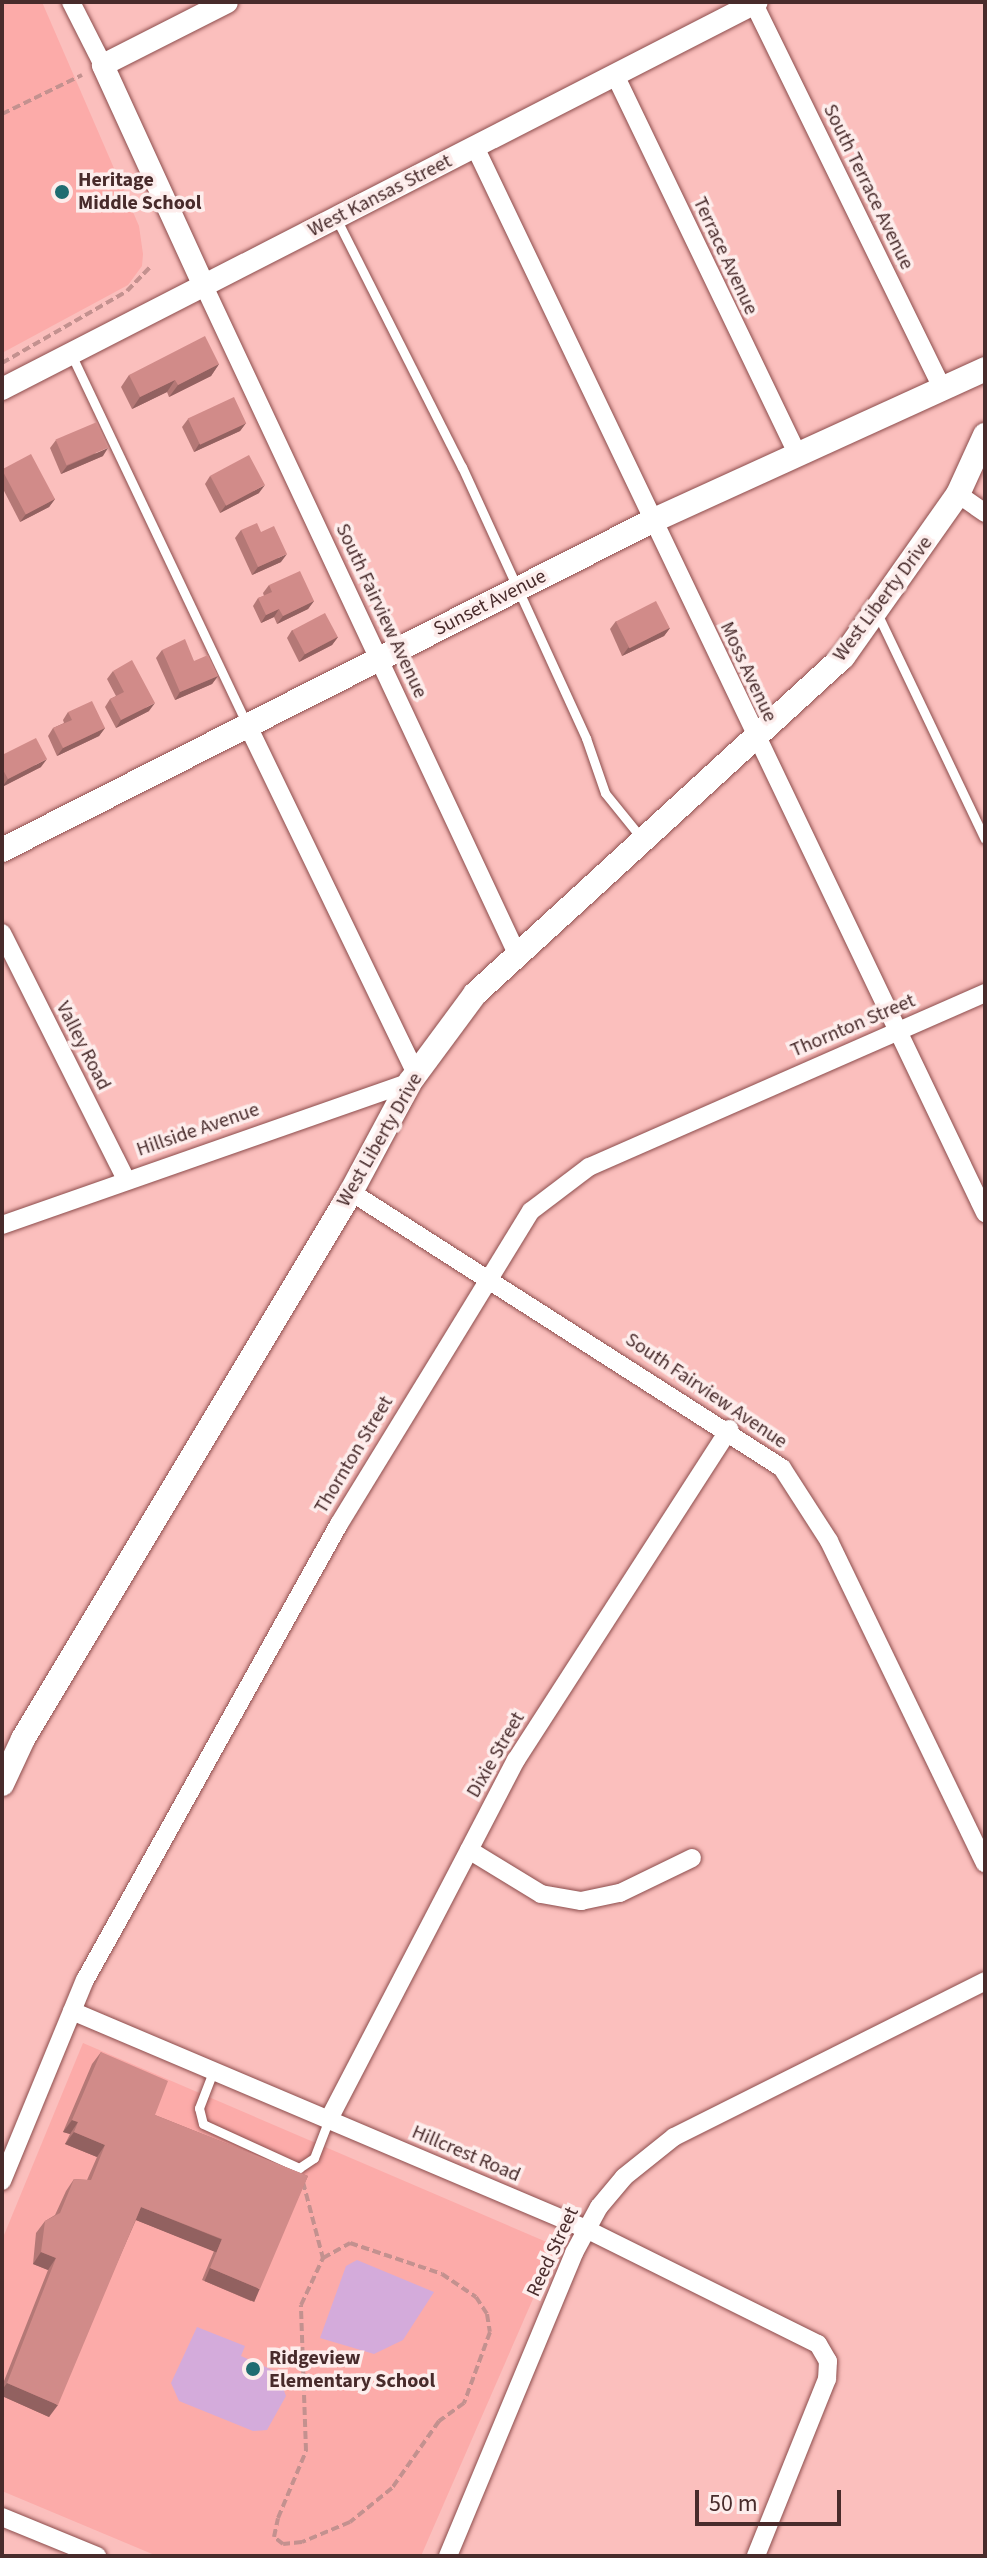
<!DOCTYPE html>
<style>
body{margin:0}
#map{position:relative;width:987px;height:2558px;overflow:hidden;background:#fbbfbd;font-family:"Source Sans 3",sans-serif}
div>[style]{position:absolute}
[style*='--x']{left:calc(var(--x)*1px);top:calc(var(--y)*1px);width:calc(var(--w)*1px);rotate:calc(var(--a)*1deg)}
.built>*{inset:0;background:#fcaba9}
.green>*{inset:0;background:#d4abdb}
.path>*{height:4px;margin-top:-2px;transform-origin:0;background:repeating-linear-gradient(90deg,#c3918f 0 8px,transparent 0 12px)}
.roads{filter:drop-shadow(0 0 2px #8c4d4c) drop-shadow(0 0 2px #8c4d4c)}
.service>*{height:9px;margin:-4.5px;padding:0 4.5px;transform-origin:4.5px;border-radius:4.5px;background:#fff}
.minor>*{height:18px;margin:-9px;padding:0 9px;transform-origin:9px;border-radius:9px;background:#fff}
.tertiary>*{height:22px;margin:-11px;padding:0 11px;transform-origin:11px;border-radius:11px;background:#fff}
.secondary>*{height:24px;margin:-12px;padding:0 12px;transform-origin:12px;border-radius:12px;background:#fff}
.wall>*{inset:0;background:#b47876}
.shaded-wall>*{inset:0;background:#926160;transform-origin:0 0}
.building>*{inset:0;background:#d18b89;transform-origin:0 0}
.dots>*{width:22px;height:22px;translate:-50% -50%;box-sizing:border-box;border:4px solid #fdedec;border-radius:50%}
span{translate:-50% -50%;white-space:nowrap;text-align:center;line-height:1.15;-webkit-text-stroke:7px #fdedec;paint-order:stroke}
.poi-label{font-size:20px;color:#482b2b;font-weight:700}
.left{translate:0 -50%;text-align:left}
.street-label{font-size:20px;color:#482b2b}
.frame{position:absolute;inset:0;border:4px solid #482b2b;pointer-events:none}
.scale{position:absolute;left:695px;top:2490px;width:146px;height:36px;box-sizing:border-box;border:4px solid #482b2b;border-top:0;padding-left:10px;font-size:24px;line-height:28px;white-space:nowrap;color:#482b2b;-webkit-text-stroke:6px #fdedec;paint-order:stroke}
</style>
<div id="map">
<div class="built">
<i style="clip-path:polygon(2px 2px,42px 2px,139px 226px,143px 254px,142px 266px,128px 285px,2px 353px)"></i>
<i style="clip-path:polygon(83px 2043px,556px 2246px,421px 2556px,157px 2556px,2px 2491px,2px 2240px)"></i>
</div>
<div class="green">
<i style="clip-path:polygon(357px 2260px,434px 2292px,403px 2340px,374px 2354px,320px 2338px,346px 2266px)"></i>
<i style="clip-path:polygon(197px 2327px,245px 2346px,241px 2356px,277px 2372px,286px 2396px,267px 2430px,253px 2431px,179px 2401px,171px 2383px)"></i>
</div>
<div class="path">
<i style="--x:2;--y:114;--w:89;--a:-26"></i>
<i style="--x:2;--y:363;--w:144;--a:-29.9"></i>
<i style="--x:127;--y:291;--w:33;--a:-46"></i>
<i style="--x:303;--y:2182;--w:79;--a:75.3"></i>
<i style="--x:323;--y:2258;--w:31;--a:-29"></i>
<i style="--x:350;--y:2243;--w:97;--a:18.6"></i>
<i style="--x:442;--y:2274;--w:41;--a:34.1"></i>
<i style="--x:476;--y:2297;--w:20;--a:57"></i>
<i style="--x:487;--y:2314;--w:18;--a:81"></i>
<i style="--x:490;--y:2332;--w:76;--a:110.1"></i>
<i style="--x:464;--y:2403;--w:31;--a:144"></i>
<i style="--x:439;--y:2421;--w:82;--a:125"></i>
<i style="--x:392;--y:2488;--w:54;--a:141"></i>
<i style="--x:350;--y:2522;--w:52;--a:157.4"></i>
<i style="--x:302;--y:2542;--w:19;--a:174"></i>
<i style="--x:283;--y:2544;--w:11;--a:-142"></i>
<i style="--x:274;--y:2537;--w:19;--a:-78"></i>
<i style="--x:278;--y:2518;--w:73;--a:-67.3"></i>
<i style="--x:306;--y:2451;--w:146;--a:-92"></i>
<i style="--x:301;--y:2305;--w:52;--a:-64.9"></i>
</div>
<div class="roads">
<div class="service">
<i style="--x:336;--y:218;--w:279;--a:63.2"></i>
<i style="--x:462;--y:467;--w:298;--a:65.4"></i>
<i style="--x:586;--y:738;--w:58;--a:70.9"></i>
<i style="--x:605;--y:793;--w:60;--a:51"></i>
<i style="--x:71;--y:354;--w:408;--a:64.6"></i>
<i style="--x:877;--y:613;--w:250;--a:64.5"></i>
<i style="--x:214;--y:2069;--w:42;--a:111"></i>
<i style="--x:199;--y:2108;--w:16;--a:76"></i>
<i style="--x:203;--y:2124;--w:106;--a:24.6"></i>
<i style="--x:299;--y:2168;--w:18;--a:-34"></i>
<i style="--x:314;--y:2158;--w:42;--a:-69"></i>
</div>
<div class="minor">
<i style="--x:71;--y:2;--w:71;--a:63.1"></i>
<i style="--x:754;--y:4;--w:429;--a:63.9"></i>
<i style="--x:615;--y:75;--w:422;--a:64.3"></i>
<i style="--x:475;--y:147;--w:1182;--a:64.43"></i>
<i style="--x:204;--y:286;--w:738;--a:64.89"></i>
<i style="--x:958;--y:494;--w:33;--a:35"></i>
<i style="--x:247;--y:724;--w:389;--a:64.2"></i>
<i style="--x:2;--y:933;--w:274;--a:63.3"></i>
<i style="--x:351;--y:1192;--w:512;--a:32.63"></i>
<i style="--x:782;--y:1468;--w:87;--a:57.2"></i>
<i style="--x:829;--y:1541;--w:358;--a:64.2"></i>
<i style="--x:2;--y:1225;--w:432;--a:-19.3"></i>
<i style="--x:469;--y:1850;--w:84;--a:31.4"></i>
<i style="--x:541;--y:1894;--w:41;--a:9.9"></i>
<i style="--x:581;--y:1901;--w:40;--a:-12"></i>
<i style="--x:620;--y:1893;--w:80;--a:-25.9"></i>
<i style="--x:72;--y:2011;--w:558;--a:22.98"></i>
<i style="--x:586;--y:2229;--w:259;--a:26.4"></i>
<i style="--x:818;--y:2344;--w:20;--a:60"></i>
<i style="--x:828;--y:2361;--w:18;--a:93"></i>
<i style="--x:827;--y:2379;--w:191;--a:111.9"></i>
<i style="--x:329;--y:2119;--w:405;--a:-62.5"></i>
<i style="--x:516;--y:1760;--w:394;--a:-57.2"></i>
<i style="--x:2;--y:2181;--w:217;--a:-67.6"></i>
<i style="--x:85;--y:1980;--w:522;--a:-60.88"></i>
<i style="--x:339;--y:1524;--w:367;--a:-58.5"></i>
<i style="--x:531;--y:1211;--w:73;--a:-37.2"></i>
<i style="--x:589;--y:1167;--w:433;--a:-23.7"></i>
<i style="--x:2;--y:2517;--w:103;--a:22.3"></i>
<i style="--x:448;--y:2556;--w:328;--a:-67.4"></i>
<i style="--x:574;--y:2253;--w:52;--a:-61.5"></i>
<i style="--x:599;--y:2207;--w:39;--a:-50"></i>
<i style="--x:624;--y:2177;--w:64;--a:-38.7"></i>
<i style="--x:674;--y:2137;--w:348;--a:-26.6"></i>
</div>
<div class="tertiary">
<i style="--x:204;--y:286;--w:243;--a:-114.6"></i>
<i style="--x:103;--y:65;--w:139;--a:-26.9"></i>
<i style="--x:2;--y:389;--w:848;--a:-27.14"></i>
</div>
<div class="secondary">
<i style="--x:2;--y:850;--w:729;--a:-26.85"></i>
<i style="--x:652;--y:521;--w:366;--a:-24.5"></i>
<i style="--x:2;--y:1784;--w:50;--a:-65"></i>
<i style="--x:23;--y:1739;--w:638;--a:-59.05"></i>
<i style="--x:351;--y:1192;--w:125;--a:-61.8"></i>
<i style="--x:410;--y:1082;--w:109;--a:-53.5"></i>
<i style="--x:475;--y:994;--w:499;--a:-42.5"></i>
<i style="--x:843;--y:657;--w:199;--a:-54.8"></i>
<i style="--x:958;--y:494;--w:65;--a:-65.4"></i>
</div>
</div>
<div class="wall">
<i style="clip-path:polygon(219px 364px,211px 376px,169px 397px,167px 392px,132px 409px,121px 387px,129px 375px)"></i>
<i style="clip-path:polygon(188px 419px,246px 423px,240px 431px,194px 452px,182px 427px)"></i>
<i style="clip-path:polygon(56px 440px,103px 456px,61px 474px,50px 448px)"></i>
<i style="clip-path:polygon(2px 470px,55px 499px,49px 507px,20px 522px,2px 487px)"></i>
<i style="clip-path:polygon(210px 476px,259px 493px,220px 513px,205px 484px)"></i>
<i style="clip-path:polygon(241px 530px,261px 532px,281px 562px,252px 575px,235px 538px)"></i>
<i style="clip-path:polygon(269px 585px,314px 601px,308px 609px,277px 624px,274px 617px,261px 623px,253px 606px,258px 598px,264px 596px,263px 593px)"></i>
<i style="clip-path:polygon(616px 621px,670px 628px,664px 636px,622px 656px,610px 629px)"></i>
<i style="clip-path:polygon(292px 630px,338px 637px,332px 645px,299px 662px,287px 638px)"></i>
<i style="clip-path:polygon(162px 650px,194px 661px,218px 676px,212px 684px,175px 700px,156px 658px)"></i>
<i style="clip-path:polygon(113px 671px,149px 711px,116px 728px,105px 707px,110px 699px,116px 696px,107px 679px)"></i>
<i style="clip-path:polygon(68px 712px,105px 728px,99px 736px,57px 756px,48px 736px,53px 728px,64px 723px,63px 720px)"></i>
<i style="clip-path:polygon(2px 755px,41px 767px,2px 787px)"></i>
<i style="clip-path:polygon(101px 2052px,155px 2115px,308px 2176px,251px 2301px,202px 2280px,214px 2251px,136px 2220px,49px 2417px,2px 2396px,2px 2386px,48px 2270px,33px 2264px,36px 2233px,45px 2221px,55px 2215px,66px 2191px,74px 2179px,87px 2180px,97px 2157px,65px 2144px,70px 2134px,63px 2132px,92px 2064px)"></i>
</div>
<div class="shaded-wall">
<i style="clip-path:polygon(219px 364px,211px 376px,169px 397px,178px 385px)"></i>
<i style="clip-path:polygon(175px 380px,167px 392px,132px 409px,140px 397px)"></i>
<i style="clip-path:polygon(246px 423px,240px 431px,194px 452px,199px 444px)"></i>
<i style="clip-path:polygon(108px 448px,103px 456px,61px 474px,67px 466px)"></i>
<i style="clip-path:polygon(265px 485px,259px 493px,220px 513px,226px 505px)"></i>
<i style="clip-path:polygon(55px 499px,49px 507px,20px 522px,26px 514px)"></i>
<i style="clip-path:polygon(287px 554px,281px 562px,252px 575px,258px 567px)"></i>
<i style="clip-path:polygon(314px 601px,308px 609px,277px 624px,283px 616px)"></i>
<i style="clip-path:polygon(279px 609px,274px 617px,261px 623px,266px 615px)"></i>
<i style="clip-path:polygon(670px 628px,664px 636px,622px 656px,628px 648px)"></i>
<i style="clip-path:polygon(338px 637px,332px 645px,299px 662px,305px 654px)"></i>
<i style="clip-path:polygon(218px 676px,212px 684px,175px 700px,180px 692px)"></i>
<i style="clip-path:polygon(155px 703px,149px 711px,116px 728px,121px 720px)"></i>
<i style="clip-path:polygon(105px 728px,99px 736px,57px 756px,63px 748px)"></i>
<i style="clip-path:polygon(47px 759px,41px 767px,2px 787px,8px 779px)"></i>
<i style="clip-path:polygon(72px 2120px,78px 2122px,70px 2134px,63px 2132px)"></i>
<i style="clip-path:polygon(74px 2132px,105px 2145px,97px 2157px,65px 2144px)"></i>
<i style="left:141px;top:2207px;width:87px;height:14px;rotate:22deg"></i>
<i style="clip-path:polygon(41px 2252px,56px 2258px,48px 2270px,33px 2264px)"></i>
<i style="left:210px;top:2268px;width:54px;height:14px;rotate:23deg"></i>
<i style="clip-path:polygon(7px 2383px,58px 2405px,49px 2417px,2px 2396px,2px 2390px)"></i>
</div>
<div class="building">
<i style="clip-path:polygon(205px 336px,219px 364px,178px 385px,175px 380px,140px 397px,129px 375px)"></i>
<i style="left:234px;top:397px;width:29px;height:51px;rotate:65deg"></i>
<i style="left:97px;top:422px;width:28px;height:45px;rotate:67deg"></i>
<i style="left:31px;top:454px;width:51px;height:33px;rotate:62deg"></i>
<i style="left:249px;top:455px;width:34px;height:44px;rotate:62deg"></i>
<i style="clip-path:polygon(257px 523px,261px 532px,274px 526px,287px 554px,258px 567px,241px 530px)"></i>
<i style="clip-path:polygon(300px 571px,314px 601px,283px 616px,279px 609px,266px 615px,258px 598px,272px 592px,269px 585px)"></i>
<i style="left:656px;top:601px;width:30px;height:45px;rotate:63deg"></i>
<i style="left:325px;top:613px;width:27px;height:37px;rotate:62deg"></i>
<i style="clip-path:polygon(185px 639px,194px 661px,208px 655px,218px 676px,180px 692px,162px 650px)"></i>
<i style="clip-path:polygon(132px 660px,155px 703px,121px 720px,110px 699px,124px 692px,113px 671px)"></i>
<i style="clip-path:polygon(92px 701px,105px 728px,63px 748px,53px 728px,72px 720px,68px 712px)"></i>
<i style="clip-path:polygon(36px 738px,47px 759px,8px 779px,2px 768px,2px 755px)"></i>
<i style="clip-path:polygon(101px 2052px,168px 2081px,155px 2115px,308px 2176px,260px 2289px,210px 2268px,222px 2239px,141px 2207px,58px 2405px,7px 2383px,56px 2258px,41px 2252px,45px 2221px,60px 2213px,74px 2179px,91px 2180px,105px 2145px,74px 2132px,78px 2122px,72px 2120px)"></i>
</div>
<div class="dots">
<i style="left:62px;top:192px;background:#206c71"></i>
<i style="left:253px;top:2369px;background:#206c71"></i>
</div>
<div class="poi-label">
<span class="left" style="left:78px;top:192px">Heritage<br>Middle School</span>
<span class="left" style="left:269px;top:2370px">Ridgeview<br>Elementary School</span>
</div>
<div class="street-label">
<span style="left:868px;top:187px;rotate:64deg">South Terrace Avenue</span>
<span style="left:380px;top:196px;rotate:-27deg">West Kansas Street</span>
<span style="left:725px;top:256px;rotate:65deg">Terrace Avenue</span>
<span style="left:883px;top:599px;rotate:-53deg">West Liberty Drive</span>
<span style="left:490px;top:603px;rotate:-27deg">Sunset Avenue</span>
<span style="left:381px;top:611px;rotate:65deg">South Fairview Avenue</span>
<span style="left:748px;top:672px;rotate:65deg">Moss Avenue</span>
<span style="left:853px;top:1026px;rotate:-23deg">Thornton Street</span>
<span style="left:83px;top:1046px;rotate:63deg">Valley Road</span>
<span style="left:198px;top:1130px;rotate:-19deg">Hillside Avenue</span>
<span style="left:380px;top:1140px;rotate:-60deg">West Liberty Drive</span>
<span style="left:706px;top:1391px;rotate:34deg">South Fairview Avenue</span>
<span style="left:354px;top:1455px;rotate:-59deg">Thornton Street</span>
<span style="left:496px;top:1755px;rotate:-60deg">Dixie Street</span>
<span style="left:466px;top:2154px;rotate:23deg">Hillcrest Road</span>
<span style="left:553px;top:2252px;rotate:-65deg">Reed Street</span>
</div>
<div class="frame"></div>
<div class="scale">50 m</div>
</div>
